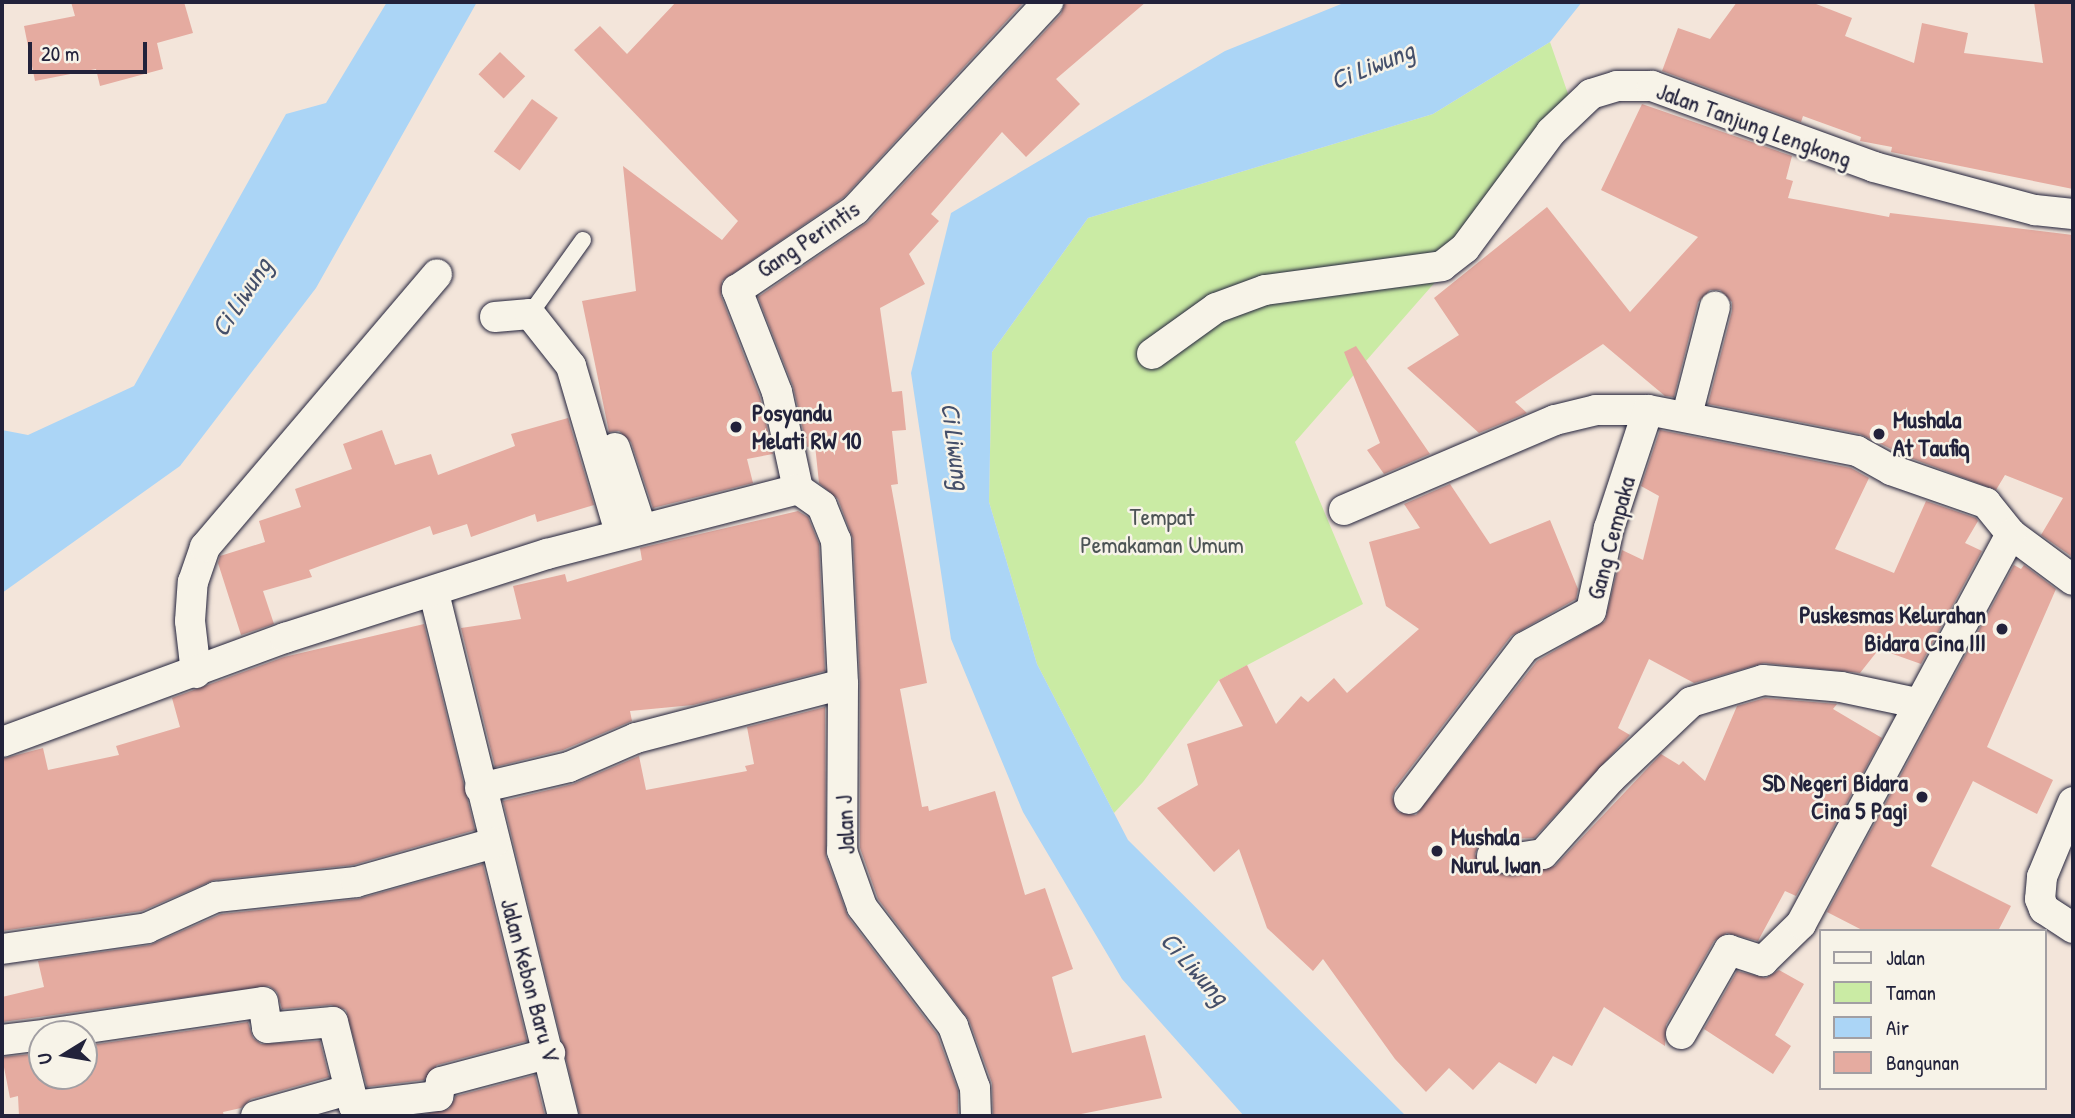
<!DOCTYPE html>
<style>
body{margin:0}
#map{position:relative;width:2075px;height:1118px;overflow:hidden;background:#f3e5da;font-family:"Patrick Hand",sans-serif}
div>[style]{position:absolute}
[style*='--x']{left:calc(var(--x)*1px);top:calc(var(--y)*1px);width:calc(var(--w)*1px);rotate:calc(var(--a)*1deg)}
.green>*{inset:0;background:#caeba4}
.water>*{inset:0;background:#abd5f6}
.building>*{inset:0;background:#e5aba0;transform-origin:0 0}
.roads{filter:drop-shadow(0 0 2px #22223b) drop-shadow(0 0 2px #22223b)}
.lane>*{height:16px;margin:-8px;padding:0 8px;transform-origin:8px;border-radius:8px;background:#f7f3e8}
.street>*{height:30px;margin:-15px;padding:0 15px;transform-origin:15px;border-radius:15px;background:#f7f3e8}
.dots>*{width:19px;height:19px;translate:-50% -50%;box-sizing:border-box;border:4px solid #f7f3e8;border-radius:50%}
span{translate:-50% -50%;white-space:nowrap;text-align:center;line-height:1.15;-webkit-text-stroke:5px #f7f3e8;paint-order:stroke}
.street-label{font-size:24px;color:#22223b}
.poi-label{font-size:24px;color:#22223b;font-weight:700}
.left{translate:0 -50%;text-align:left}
.right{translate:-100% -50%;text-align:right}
.park-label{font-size:24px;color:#4c5455}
.water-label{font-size:26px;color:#444f6a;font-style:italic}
.frame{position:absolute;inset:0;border:4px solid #22223b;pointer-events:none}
.legend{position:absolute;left:1819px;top:929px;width:228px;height:161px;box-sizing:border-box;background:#f7f3e8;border:2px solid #a29fa3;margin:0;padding:9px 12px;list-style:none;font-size:21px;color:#22223b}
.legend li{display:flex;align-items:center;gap:14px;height:35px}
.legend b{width:35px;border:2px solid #a29fa3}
.north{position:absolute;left:28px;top:1020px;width:70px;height:70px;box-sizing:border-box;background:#f7f3e8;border:2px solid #a29fa3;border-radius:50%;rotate:259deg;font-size:19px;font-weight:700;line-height:28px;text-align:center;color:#22223b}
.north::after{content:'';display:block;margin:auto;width:24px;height:32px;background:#22223b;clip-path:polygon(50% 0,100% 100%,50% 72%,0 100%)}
.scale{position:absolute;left:28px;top:42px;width:119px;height:32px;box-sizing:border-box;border:4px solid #22223b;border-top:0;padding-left:9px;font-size:21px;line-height:24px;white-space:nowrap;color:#22223b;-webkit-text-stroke:5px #f7f3e8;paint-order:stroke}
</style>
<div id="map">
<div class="green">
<i style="clip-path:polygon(1550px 42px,1574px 111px,1465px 248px,1295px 442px,1363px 604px,1219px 680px,1143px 782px,1114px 813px,1037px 664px,989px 502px,992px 352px,1088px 218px,1433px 114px)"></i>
</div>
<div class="water">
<i style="clip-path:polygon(387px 2px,477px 2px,316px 288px,180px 466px,2px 593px,2px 430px,28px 435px,134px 386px,286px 114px,326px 103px)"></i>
<i style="clip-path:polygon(1346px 2px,1582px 2px,1550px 42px,1433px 114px,1088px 218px,992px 352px,989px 502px,1037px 664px,1114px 813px,1128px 840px,1406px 1116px,1244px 1116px,1122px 979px,1023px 812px,951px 639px,911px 373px,951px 213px,1225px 51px)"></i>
</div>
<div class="building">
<i style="clip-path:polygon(71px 2px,184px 2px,193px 33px,157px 43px,163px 69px,100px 86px,96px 69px,35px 81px,24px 26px,75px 16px)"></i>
<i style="clip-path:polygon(676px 2px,1024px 2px,844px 197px,722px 281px,721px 296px,760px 397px,773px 454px,747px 459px,753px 483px,653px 508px,631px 442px,619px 431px,609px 432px,582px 301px,636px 291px,623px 166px,722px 240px,738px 221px,574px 50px,600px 26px,627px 54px)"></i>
<i style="clip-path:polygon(1065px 2px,1146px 2px,1056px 79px,1080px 104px,1026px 157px,1002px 132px,931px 214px,939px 221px,909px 254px,925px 284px,880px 308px,892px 392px,902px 391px,906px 430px,892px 431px,898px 484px,891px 485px,927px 683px,900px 689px,922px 807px,928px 806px,929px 811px,995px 791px,1025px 895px,1045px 888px,1073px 969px,1052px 977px,1072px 1053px,1145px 1035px,1162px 1098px,1071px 1116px,993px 1116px,992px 1083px,969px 1020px,878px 899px,860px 848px,860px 683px,853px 539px,838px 499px,819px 483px,815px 445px,807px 447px,793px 386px,758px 297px,868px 222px,1061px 14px)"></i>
<i style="clip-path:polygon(1737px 2px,1811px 2px,1852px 18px,1845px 36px,1914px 63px,1922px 23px,1968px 33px,1964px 53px,2043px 63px,2034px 2px,2073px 2px,2073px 189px,1891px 152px,1892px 147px,1860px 141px,1861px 137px,1803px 116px,1801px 122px,1662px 71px,1678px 28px,1710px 39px)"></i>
<i style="left:500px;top:52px;width:35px;height:31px;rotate:44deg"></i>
<i style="left:532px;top:99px;width:32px;height:65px;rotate:36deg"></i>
<i style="clip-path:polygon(1642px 104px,1792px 156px,1786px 179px,1793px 181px,1788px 198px,1889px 217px,1890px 213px,2073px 235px,2071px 556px,2041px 535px,2063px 498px,2005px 475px,1996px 490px,1908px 457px,1860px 434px,1708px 404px,1732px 311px,1732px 302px,1720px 290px,1710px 290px,1698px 302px,1674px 397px,1665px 396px,1603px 344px,1515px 402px,1527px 413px,1479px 433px,1407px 368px,1459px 335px,1434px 298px,1547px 207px,1630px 312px,1698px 237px,1601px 190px)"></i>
<i style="clip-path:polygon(1356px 346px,1430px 454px,1384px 474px,1367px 450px,1380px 443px,1344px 352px)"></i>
<i style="clip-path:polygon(568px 418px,594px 505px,537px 522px,535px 514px,471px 537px,467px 524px,433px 535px,430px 526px,309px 570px,312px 577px,263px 591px,274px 624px,241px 635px,218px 563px,220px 556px,265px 542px,259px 521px,301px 507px,295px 489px,352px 469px,343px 444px,382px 430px,395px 465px,431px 454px,438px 475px,515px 446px,511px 434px)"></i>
<i style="clip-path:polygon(1660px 430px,1851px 468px,1869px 478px,1835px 549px,1894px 573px,1926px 501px,1976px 518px,1978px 521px,1965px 543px,1982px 551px,1921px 664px,1879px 649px,1860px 673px,1764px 663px,1694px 683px,1649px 659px,1618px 728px,1630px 735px,1534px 838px,1486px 840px,1479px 845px,1475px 854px,1482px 870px,1513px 876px,1555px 866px,1661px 754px,1679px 765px,1683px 761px,1705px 781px,1737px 706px,1765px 698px,1837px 704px,1833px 709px,1882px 738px,1796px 896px,1785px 891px,1758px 941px,1727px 933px,1714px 941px,1666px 1025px,1665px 1046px,1604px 1007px,1572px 1066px,1553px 1056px,1536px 1084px,1499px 1062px,1473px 1090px,1449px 1068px,1426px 1092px,1395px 1059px,1323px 959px,1313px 971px,1267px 928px,1239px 849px,1214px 872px,1157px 808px,1198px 785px,1187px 744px,1243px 726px,1219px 680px,1247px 665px,1276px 724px,1301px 696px,1308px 702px,1334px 678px,1347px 693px,1419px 629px,1386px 606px,1369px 542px,1420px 528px,1404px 504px,1450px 484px,1490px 544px,1550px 520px,1578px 589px,1576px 599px,1511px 636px,1395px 788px,1392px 797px,1398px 812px,1416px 815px,1537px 661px,1605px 621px,1622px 550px,1643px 560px,1659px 496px,1641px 486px)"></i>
<i style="clip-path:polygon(798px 511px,808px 517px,819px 544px,825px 671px,693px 705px,630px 711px,632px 721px,563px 750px,495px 767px,461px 628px,521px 619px,513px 586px,565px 574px,567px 582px,642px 560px,640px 548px)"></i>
<i style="clip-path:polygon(2014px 565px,2021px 569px,2024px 565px,2056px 589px,1987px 747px,2053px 780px,2037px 814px,1973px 781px,1931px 866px,2011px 906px,1998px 931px,1864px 931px,1827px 912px)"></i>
<i style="clip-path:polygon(424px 624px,475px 830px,353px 865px,214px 880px,142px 911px,2px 931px,2px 759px,43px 748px,48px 770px,119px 755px,116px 746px,180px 727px,172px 698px,284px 657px)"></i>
<i style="clip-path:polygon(825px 707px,826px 857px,848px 917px,937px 1034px,958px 1091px,958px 1116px,580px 1116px,503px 801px,573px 784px,639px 756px,646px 790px,747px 771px,745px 766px,754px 764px,747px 727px)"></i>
<i style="clip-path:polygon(483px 864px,527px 1041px,437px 1065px,424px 1080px,367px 1087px,346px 1010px,331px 1005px,282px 1009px,277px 992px,269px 986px,2px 1022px,2px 997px,44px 987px,38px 961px,150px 945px,221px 914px,358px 899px)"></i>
<i style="clip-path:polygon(1779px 970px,1804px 984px,1775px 1035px,1791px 1046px,1773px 1074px,1704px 1029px,1737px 971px,1766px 978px)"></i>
<i style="clip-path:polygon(248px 1022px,253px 1038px,261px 1044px,320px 1041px,329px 1077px,251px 1099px,241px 1108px,223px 1112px,224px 1116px,19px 1116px,18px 1096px,10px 1098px,2px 1057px,42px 1053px,42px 1076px,84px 1076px,84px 1046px)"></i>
<i style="clip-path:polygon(535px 1075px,545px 1116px,416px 1116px,449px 1109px,456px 1096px)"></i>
</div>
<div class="roads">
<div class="lane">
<i style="--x:530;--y:314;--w:91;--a:-54.4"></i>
</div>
<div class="street">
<i style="--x:495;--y:317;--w:35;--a:-5"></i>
<i style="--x:530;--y:314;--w:66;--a:51.7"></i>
<i style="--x:571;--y:366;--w:173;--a:73.6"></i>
<i style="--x:1152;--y:354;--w:79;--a:-35.7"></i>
<i style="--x:1216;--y:308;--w:52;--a:-20.2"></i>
<i style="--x:1265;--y:290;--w:179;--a:-7.7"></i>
<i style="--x:1442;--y:266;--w:29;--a:-38"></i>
<i style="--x:1465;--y:248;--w:144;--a:-53.4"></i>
<i style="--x:1551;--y:132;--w:55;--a:-43.5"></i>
<i style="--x:1591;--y:94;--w:27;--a:-17"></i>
<i style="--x:1617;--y:86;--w:35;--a:0"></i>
<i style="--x:1652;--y:86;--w:236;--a:20"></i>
<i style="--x:1874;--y:167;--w:167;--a:15"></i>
<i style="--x:2035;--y:210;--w:38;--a:6"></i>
<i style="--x:1687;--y:415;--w:112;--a:-75.5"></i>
<i style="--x:615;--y:448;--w:83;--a:71.8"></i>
<i style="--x:798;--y:489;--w:99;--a:-102.2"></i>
<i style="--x:777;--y:392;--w:110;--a:-111.4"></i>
<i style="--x:737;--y:290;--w:143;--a:-34.1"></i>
<i style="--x:855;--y:210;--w:284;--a:-47.1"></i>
<i style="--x:1344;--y:510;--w:229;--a:-23.1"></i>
<i style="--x:1555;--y:420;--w:42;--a:-13.7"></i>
<i style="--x:1596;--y:410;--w:52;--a:0"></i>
<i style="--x:1648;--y:410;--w:213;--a:11.1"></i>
<i style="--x:1857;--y:451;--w:39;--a:29"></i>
<i style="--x:1891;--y:470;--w:101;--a:19.2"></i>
<i style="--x:1986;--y:503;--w:40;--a:51"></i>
<i style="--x:2011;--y:534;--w:77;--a:36.6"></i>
<i style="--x:434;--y:593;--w:539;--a:76.14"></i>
<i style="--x:196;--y:673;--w:52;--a:-96.6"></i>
<i style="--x:190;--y:621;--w:39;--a:-86"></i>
<i style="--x:193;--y:582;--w:37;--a:-71"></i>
<i style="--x:205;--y:547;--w:358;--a:-49.6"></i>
<i style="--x:2;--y:742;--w:302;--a:-20.2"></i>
<i style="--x:285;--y:638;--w:275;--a:-17.8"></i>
<i style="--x:547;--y:554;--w:259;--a:-14.5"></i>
<i style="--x:798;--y:489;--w:29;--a:35"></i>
<i style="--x:822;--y:506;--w:37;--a:68"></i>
<i style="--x:836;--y:540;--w:144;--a:87.2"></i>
<i style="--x:843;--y:684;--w:167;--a:90.3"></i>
<i style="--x:842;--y:851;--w:59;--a:70.3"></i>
<i style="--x:862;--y:907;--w:150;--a:52.6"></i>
<i style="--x:953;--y:1026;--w:66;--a:70.5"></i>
<i style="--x:975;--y:1088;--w:28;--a:88"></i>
<i style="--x:480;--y:788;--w:91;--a:-13.3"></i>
<i style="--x:569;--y:767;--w:73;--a:-23.4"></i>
<i style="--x:636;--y:738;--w:214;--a:-14.6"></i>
<i style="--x:1409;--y:799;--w:191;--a:-52.7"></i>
<i style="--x:1525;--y:647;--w:75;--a:-28.6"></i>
<i style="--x:1591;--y:611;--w:85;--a:-77.8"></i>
<i style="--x:1609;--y:528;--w:124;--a:-71.7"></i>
<i style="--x:2073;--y:802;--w:81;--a:112.5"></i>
<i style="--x:2042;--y:877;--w:22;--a:95"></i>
<i style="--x:2040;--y:899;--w:11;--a:68"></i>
<i style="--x:2044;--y:909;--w:35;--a:33"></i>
<i style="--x:1492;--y:856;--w:19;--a:9"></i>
<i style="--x:1511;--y:859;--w:32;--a:-9"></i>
<i style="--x:1543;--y:854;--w:102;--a:-48.2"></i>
<i style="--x:1611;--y:778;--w:110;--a:-43.5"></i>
<i style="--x:1691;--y:702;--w:75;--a:-17"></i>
<i style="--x:1763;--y:680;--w:78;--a:5.1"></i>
<i style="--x:1841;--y:687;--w:78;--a:11.9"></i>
<i style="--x:2;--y:949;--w:147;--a:-8.2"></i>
<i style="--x:147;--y:928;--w:76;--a:-24.2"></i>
<i style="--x:216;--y:897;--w:141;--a:-6.1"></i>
<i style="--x:356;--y:882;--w:143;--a:-15.8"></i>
<i style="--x:47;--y:1034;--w:218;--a:-8.4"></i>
<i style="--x:263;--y:1002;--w:26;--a:81"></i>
<i style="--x:267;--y:1028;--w:66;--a:-5.2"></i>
<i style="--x:333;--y:1022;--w:87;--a:76"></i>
<i style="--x:354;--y:1106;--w:85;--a:-6.8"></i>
<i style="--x:438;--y:1096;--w:14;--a:-78"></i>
<i style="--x:441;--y:1082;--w:113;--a:-14.9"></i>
<i style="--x:1681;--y:1034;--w:97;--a:-60.3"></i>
<i style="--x:1729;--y:950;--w:36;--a:18"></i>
<i style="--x:1763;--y:961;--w:53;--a:-44.2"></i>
<i style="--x:1801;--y:924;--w:443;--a:-61.7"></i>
<i style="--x:2;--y:1040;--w:40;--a:-7.1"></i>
<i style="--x:256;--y:1116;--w:96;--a:-15.8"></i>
</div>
</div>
<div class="dots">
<i style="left:736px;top:427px;background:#22223b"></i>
<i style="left:1879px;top:434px;background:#22223b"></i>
<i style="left:2002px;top:629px;background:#22223b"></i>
<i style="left:1922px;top:797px;background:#22223b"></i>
<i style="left:1437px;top:851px;background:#22223b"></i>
</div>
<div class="street-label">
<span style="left:1754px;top:125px;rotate:20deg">Jalan Tanjung Lengkong</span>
<span style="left:808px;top:239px;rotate:-34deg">Gang Perintis</span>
<span style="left:1611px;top:538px;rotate:-75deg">Gang Cempaka</span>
<span style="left:845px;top:825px;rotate:-93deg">Jalan J</span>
<span style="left:530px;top:980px;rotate:75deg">Jalan Kebon Baru V</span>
</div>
<div class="poi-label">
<span class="left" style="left:752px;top:427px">Posyandu<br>Melati RW 10</span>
<span class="left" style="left:1893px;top:434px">Mushala<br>At Taufiq</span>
<span class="right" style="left:1986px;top:629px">Puskesmas Kelurahan<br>Bidara Cina III</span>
<span class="right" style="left:1908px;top:797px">SD Negeri Bidara<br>Cina 5 Pagi</span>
<span class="left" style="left:1451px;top:851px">Mushala<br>Nurul Iwan</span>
</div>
<div class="park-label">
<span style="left:1162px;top:531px">Tempat<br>Pemakaman Umum</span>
</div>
<div class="water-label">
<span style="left:1372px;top:65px;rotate:-22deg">Ci Liwung</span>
<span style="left:241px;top:297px;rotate:-57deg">Ci Liwung</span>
<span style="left:956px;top:446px;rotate:82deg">Ci Liwung</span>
<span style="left:1195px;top:968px;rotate:48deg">Ci Liwung</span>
</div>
<div class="frame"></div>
<ul class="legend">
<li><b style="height:9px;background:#f7f3e8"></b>Jalan</li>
<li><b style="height:19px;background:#caeba4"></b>Taman</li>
<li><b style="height:19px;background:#abd5f6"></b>Air</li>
<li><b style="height:19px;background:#e5aba0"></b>Bangunan</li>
</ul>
<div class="north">U</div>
<div class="scale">20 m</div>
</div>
